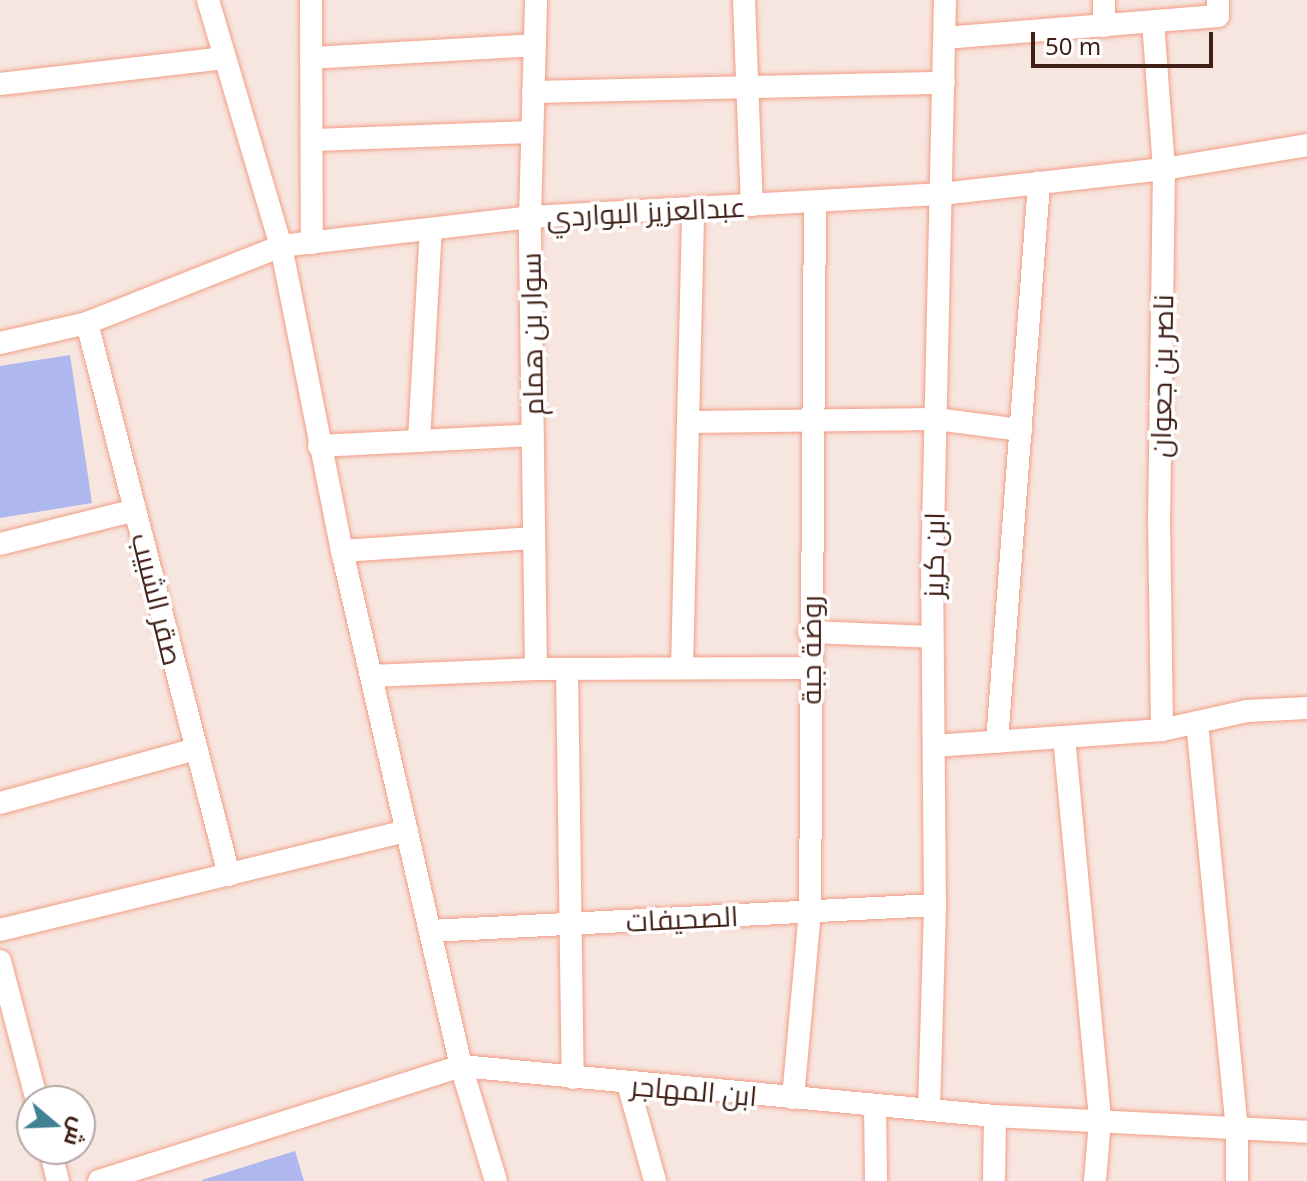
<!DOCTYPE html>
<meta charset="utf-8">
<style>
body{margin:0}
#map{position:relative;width:1307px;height:1181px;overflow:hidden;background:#f7e5df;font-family:"Noto Sans",Cairo,sans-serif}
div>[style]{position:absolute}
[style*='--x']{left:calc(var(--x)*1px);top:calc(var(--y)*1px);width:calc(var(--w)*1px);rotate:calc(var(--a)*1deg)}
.building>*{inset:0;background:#afb7ef}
.roads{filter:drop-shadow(0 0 2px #f19f85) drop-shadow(0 0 2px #f19f85)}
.street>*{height:22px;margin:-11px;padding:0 11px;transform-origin:11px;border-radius:11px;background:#fff}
span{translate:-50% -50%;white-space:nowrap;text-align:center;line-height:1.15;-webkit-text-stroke:7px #fff;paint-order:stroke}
.street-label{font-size:28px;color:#412117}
.north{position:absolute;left:16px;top:1085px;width:80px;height:80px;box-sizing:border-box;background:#fff;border:2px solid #b3a6a2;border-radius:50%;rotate:109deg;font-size:22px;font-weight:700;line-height:32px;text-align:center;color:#412117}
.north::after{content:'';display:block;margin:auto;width:28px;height:36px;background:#408194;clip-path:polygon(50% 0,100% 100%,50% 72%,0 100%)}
.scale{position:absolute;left:1031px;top:32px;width:182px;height:36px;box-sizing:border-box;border:4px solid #412117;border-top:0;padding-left:10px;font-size:24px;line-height:28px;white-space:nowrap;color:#412117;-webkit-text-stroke:6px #fff;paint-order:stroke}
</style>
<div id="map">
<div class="building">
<i style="clip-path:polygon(70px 355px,92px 503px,0 518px,0 366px)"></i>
<i style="clip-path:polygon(295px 1151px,304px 1181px,202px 1181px,202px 1180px)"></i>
</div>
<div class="roads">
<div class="street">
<i style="--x:208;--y:0;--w:257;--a:73.5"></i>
<i style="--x:281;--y:246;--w:311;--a:78.7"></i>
<i style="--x:342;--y:551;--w:529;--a:76.99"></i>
<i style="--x:461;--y:1066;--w:120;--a:73.1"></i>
<i style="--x:311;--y:0;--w:243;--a:89.8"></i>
<i style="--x:744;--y:0;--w:205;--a:87.8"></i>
<i style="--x:1104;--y:0;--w:26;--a:90"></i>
<i style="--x:1153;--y:22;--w:147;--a:85.7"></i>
<i style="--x:1164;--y:169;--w:346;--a:90.8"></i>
<i style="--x:1159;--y:515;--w:215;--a:89.2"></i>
<i style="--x:944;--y:38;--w:275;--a:-4.6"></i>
<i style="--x:1218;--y:16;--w:16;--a:-90"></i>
<i style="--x:311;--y:58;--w:224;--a:-3.3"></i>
<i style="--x:0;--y:84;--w:226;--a:-6.6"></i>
<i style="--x:533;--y:92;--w:411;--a:-1.3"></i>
<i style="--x:312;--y:140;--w:220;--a:-2.1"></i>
<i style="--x:87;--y:323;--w:570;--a:75.57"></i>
<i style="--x:0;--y:343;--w:89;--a:-12.9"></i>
<i style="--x:87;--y:323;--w:209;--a:-21.6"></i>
<i style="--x:281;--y:246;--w:251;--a:-6.6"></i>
<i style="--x:530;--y:217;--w:412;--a:-3.2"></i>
<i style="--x:941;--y:194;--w:224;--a:-6.4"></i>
<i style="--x:1164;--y:169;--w:145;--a:-9.5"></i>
<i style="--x:688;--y:422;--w:248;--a:-0.7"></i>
<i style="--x:936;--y:419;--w:86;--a:7.4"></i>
<i style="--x:419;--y:441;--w:212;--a:-86.8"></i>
<i style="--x:319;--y:446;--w:214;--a:-2.9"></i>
<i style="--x:0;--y:544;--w:139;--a:-14.1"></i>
<i style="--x:342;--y:551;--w:192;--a:-3.9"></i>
<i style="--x:809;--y:632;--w:123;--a:2.3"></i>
<i style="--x:682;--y:668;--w:460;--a:-88.6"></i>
<i style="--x:536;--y:669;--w:452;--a:-90.8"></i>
<i style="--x:530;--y:217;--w:217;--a:-88.4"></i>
<i style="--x:567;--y:669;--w:409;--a:89.2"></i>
<i style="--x:371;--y:676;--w:165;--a:-2.4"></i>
<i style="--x:536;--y:669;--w:273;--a:-0.2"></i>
<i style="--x:1197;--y:722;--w:409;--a:84.4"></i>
<i style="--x:1237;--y:1129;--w:52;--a:90"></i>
<i style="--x:1064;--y:737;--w:386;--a:84.6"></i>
<i style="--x:1100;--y:1121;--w:60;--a:94.8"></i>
<i style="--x:997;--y:742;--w:561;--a:-85.7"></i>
<i style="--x:934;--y:746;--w:229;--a:-4"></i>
<i style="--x:1162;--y:730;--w:87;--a:-12.6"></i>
<i style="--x:1247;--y:711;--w:60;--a:-2.9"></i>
<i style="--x:0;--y:803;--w:203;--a:-15.4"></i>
<i style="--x:0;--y:930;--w:419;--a:-13.7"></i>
<i style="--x:430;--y:931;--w:506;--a:-2.95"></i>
<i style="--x:0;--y:961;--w:145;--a:75.2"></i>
<i style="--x:628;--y:1084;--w:101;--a:74.4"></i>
<i style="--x:793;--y:1098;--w:187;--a:-84.8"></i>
<i style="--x:810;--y:912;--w:710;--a:-89.6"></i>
<i style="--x:875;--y:1105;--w:76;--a:89.2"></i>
<i style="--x:929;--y:1110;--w:205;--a:-88.3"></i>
<i style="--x:935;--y:905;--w:329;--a:-90.5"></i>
<i style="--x:932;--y:576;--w:576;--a:-88.71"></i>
<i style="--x:50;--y:1149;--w:33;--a:76"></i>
<i style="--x:99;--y:1181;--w:380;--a:-17.6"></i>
<i style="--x:461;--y:1066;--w:536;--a:5.35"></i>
<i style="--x:995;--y:1116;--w:312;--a:2.9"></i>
<i style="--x:994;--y:1181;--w:65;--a:-89.1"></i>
</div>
</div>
<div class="street-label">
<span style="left:646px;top:211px;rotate:-3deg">عبدالعزيز البواردي</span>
<span style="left:531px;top:334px;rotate:-91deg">سوار بن همام</span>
<span style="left:1161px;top:376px;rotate:-89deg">ناصر بن جعوان</span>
<span style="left:933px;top:555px;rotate:-89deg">ابن كريز</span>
<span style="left:158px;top:599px;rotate:76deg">صقر الشبيب</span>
<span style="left:810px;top:650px;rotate:-90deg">روضة جبة</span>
<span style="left:682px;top:918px;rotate:-3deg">الصحيفات</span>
<span style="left:694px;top:1090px;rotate:5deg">ابن المهاجر</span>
</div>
<div class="north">ش</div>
<div class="scale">50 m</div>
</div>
